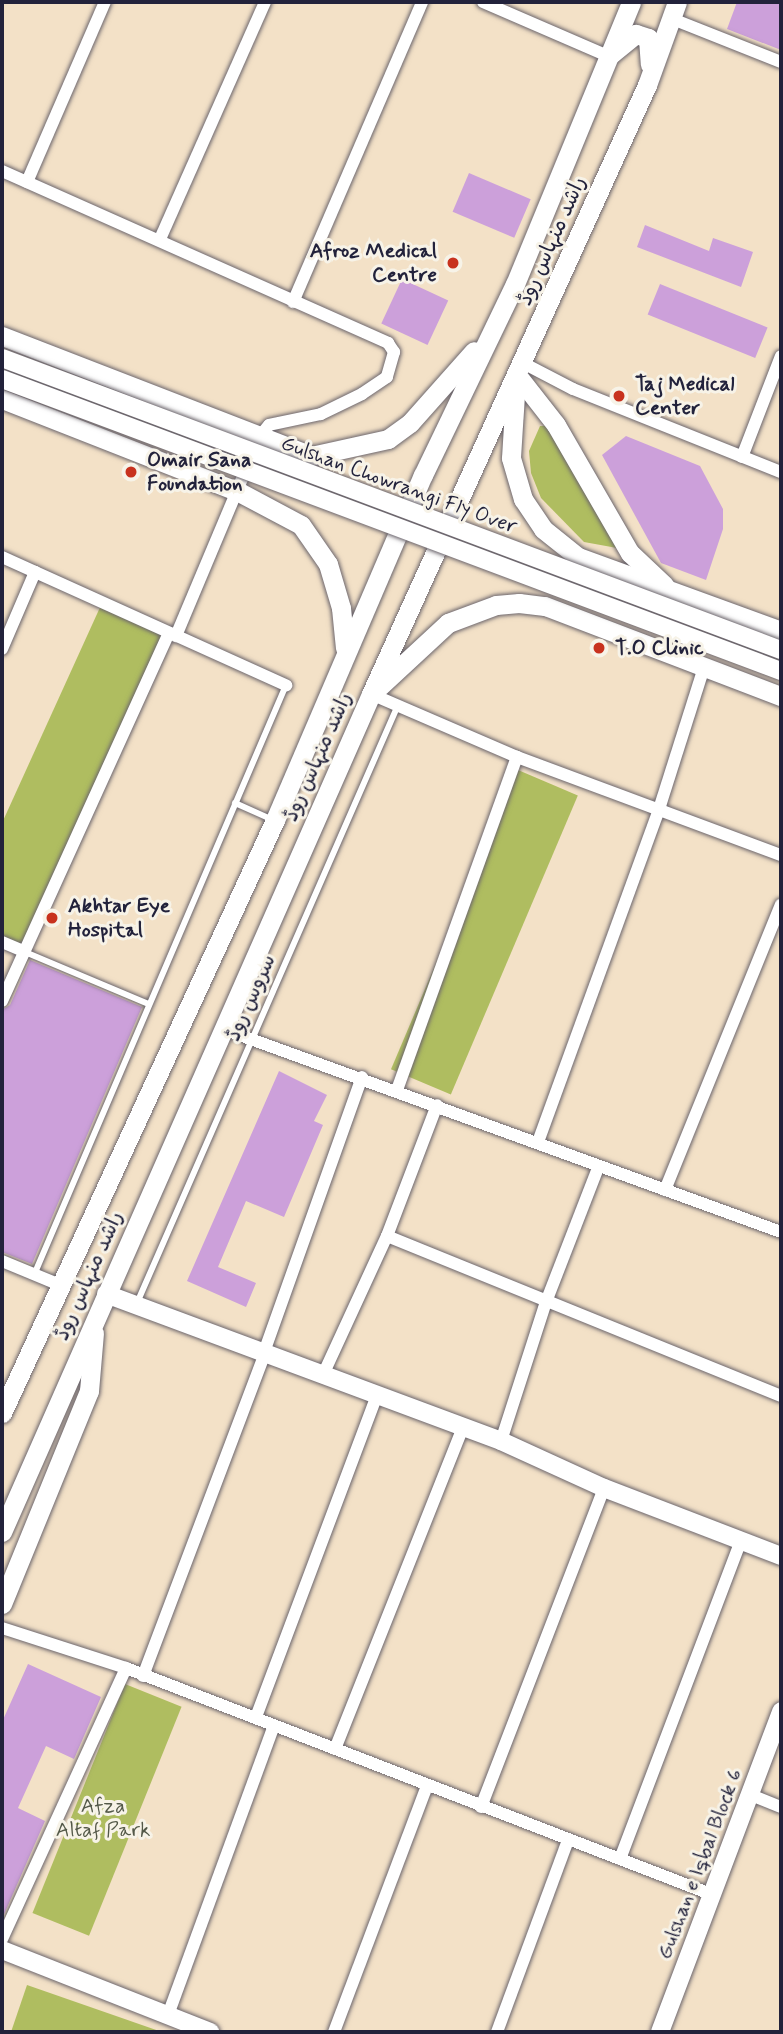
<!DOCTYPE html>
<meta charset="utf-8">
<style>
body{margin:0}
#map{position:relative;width:783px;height:2034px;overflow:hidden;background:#f3e1c7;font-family:Mynerve,"Playpen Sans Arabic",sans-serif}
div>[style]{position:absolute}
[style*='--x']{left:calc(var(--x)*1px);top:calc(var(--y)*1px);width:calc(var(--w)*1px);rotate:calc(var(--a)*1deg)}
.green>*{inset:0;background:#afbd60;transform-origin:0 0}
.building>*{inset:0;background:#cca0da;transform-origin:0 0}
.roads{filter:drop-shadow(0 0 2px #6b656c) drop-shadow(0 0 2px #6b656c)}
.lane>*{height:6px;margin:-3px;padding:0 3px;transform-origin:3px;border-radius:3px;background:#fff}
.street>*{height:12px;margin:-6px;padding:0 6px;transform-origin:6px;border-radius:6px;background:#fff}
.secondary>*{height:18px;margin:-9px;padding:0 9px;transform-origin:9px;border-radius:9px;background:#fff}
.primary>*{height:19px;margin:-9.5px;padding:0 9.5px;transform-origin:9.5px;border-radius:9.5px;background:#fff}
.bridges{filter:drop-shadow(0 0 2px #6b656c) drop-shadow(0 0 2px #6b656c)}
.secondary-bridge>*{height:18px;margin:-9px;padding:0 9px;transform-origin:9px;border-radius:9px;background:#fff}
.dots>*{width:19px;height:19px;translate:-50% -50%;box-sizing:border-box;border:4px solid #f7f3e8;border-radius:50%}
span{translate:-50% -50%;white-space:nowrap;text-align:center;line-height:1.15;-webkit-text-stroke:6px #f7f3e8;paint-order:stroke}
.street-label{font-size:21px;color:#22223b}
.poi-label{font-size:21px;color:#22223b;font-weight:700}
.right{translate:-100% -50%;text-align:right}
.left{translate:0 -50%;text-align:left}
.park-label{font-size:21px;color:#535848}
.frame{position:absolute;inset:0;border:4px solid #22223b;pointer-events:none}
</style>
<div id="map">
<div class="green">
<i style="clip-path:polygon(540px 426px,549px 426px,617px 548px,584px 542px,541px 498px,531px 473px,529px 451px)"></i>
<i style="clip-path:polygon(102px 603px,169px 633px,25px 953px,2px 943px,2px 823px)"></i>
<i style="left:518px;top:770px;width:65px;height:325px;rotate:23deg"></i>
<i style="left:125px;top:1684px;width:61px;height:247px;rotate:22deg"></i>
<i style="clip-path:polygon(27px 1985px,162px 2032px,11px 2032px)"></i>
</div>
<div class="building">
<i style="clip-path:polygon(737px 2px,781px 2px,781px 50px,727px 29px)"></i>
<i style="left:469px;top:173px;width:67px;height:42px;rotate:23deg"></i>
<i style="clip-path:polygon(645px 225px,709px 251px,713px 238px,753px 252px,741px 287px,637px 247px)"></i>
<i style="left:402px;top:279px;width:51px;height:49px;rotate:25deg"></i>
<i style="left:660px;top:284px;width:116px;height:33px;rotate:22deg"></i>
<i style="clip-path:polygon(626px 436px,700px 466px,723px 509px,723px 529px,706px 580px,661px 563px,602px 455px)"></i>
<i style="clip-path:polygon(30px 960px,142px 1007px,32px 1264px,2px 1252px,2px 1010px,10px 1005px)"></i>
<i style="clip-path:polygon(279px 1071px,327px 1095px,314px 1121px,323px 1125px,284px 1217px,246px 1201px,218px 1267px,256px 1283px,246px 1307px,187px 1281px)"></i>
<i style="clip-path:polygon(28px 1664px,101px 1697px,74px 1759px,46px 1746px,18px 1808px,45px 1821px,2px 1919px,2px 1722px)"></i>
</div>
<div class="roads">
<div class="lane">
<i style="--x:235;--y:803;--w:42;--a:24.1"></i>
<i style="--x:25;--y:952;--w:134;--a:22.8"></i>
<i style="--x:34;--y:1275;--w:642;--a:-66.87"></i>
<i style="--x:137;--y:1303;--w:652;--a:-66.42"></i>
</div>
<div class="street">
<i style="--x:483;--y:2;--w:136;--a:23.4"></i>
<i style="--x:670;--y:18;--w:119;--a:21.6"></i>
<i style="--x:2;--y:171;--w:423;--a:24"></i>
<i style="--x:388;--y:343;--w:11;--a:56"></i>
<i style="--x:394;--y:352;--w:26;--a:106"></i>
<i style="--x:387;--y:377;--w:30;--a:146"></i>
<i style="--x:362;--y:394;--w:46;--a:154"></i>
<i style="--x:321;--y:414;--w:53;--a:168.1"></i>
<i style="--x:269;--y:425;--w:14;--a:129"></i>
<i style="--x:260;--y:436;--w:217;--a:112.8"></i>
<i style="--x:27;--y:182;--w:196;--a:-66.6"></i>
<i style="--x:160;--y:239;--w:259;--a:-66.1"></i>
<i style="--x:293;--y:302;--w:327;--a:-66.7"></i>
<i style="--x:523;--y:363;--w:56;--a:27.5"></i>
<i style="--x:573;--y:389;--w:224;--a:21.8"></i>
<i style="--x:742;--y:457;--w:108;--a:-68.9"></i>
<i style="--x:2;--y:557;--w:312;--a:24.3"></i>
<i style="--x:2;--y:649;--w:84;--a:-66.8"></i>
<i style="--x:371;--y:694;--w:159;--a:23.3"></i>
<i style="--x:517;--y:757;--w:282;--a:20.4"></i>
<i style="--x:2;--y:942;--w:25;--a:23"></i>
<i style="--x:2;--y:1001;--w:404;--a:-65.6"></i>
<i style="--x:223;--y:1029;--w:594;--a:19.99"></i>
<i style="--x:397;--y:1090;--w:354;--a:-70.2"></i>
<i style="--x:538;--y:1142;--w:357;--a:-70"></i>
<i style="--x:660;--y:806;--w:146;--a:-72.4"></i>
<i style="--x:665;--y:1190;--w:308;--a:-67.9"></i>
<i style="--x:387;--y:1236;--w:425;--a:22.1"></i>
<i style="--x:2;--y:1261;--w:63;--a:22.5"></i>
<i style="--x:263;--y:1355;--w:295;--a:-70.4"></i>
<i style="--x:322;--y:1377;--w:155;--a:-65.3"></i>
<i style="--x:387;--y:1236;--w:140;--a:-69.1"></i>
<i style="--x:501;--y:1441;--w:146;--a:-72.1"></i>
<i style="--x:546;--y:1302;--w:144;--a:-68.8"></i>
<i style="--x:2;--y:1628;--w:130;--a:17.9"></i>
<i style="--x:126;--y:1668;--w:629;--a:21.14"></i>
<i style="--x:143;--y:1676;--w:343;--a:-69.3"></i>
<i style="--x:256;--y:1717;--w:344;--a:-69.4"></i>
<i style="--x:335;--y:1749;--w:347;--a:-68.3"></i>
<i style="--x:751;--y:1795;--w:32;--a:22"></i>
<i style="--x:481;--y:1807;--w:342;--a:-68.9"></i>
<i style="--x:620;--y:1859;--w:340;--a:-69.2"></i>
<i style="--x:2;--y:1939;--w:298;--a:-65.4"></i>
<i style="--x:168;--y:2015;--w:308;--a:-69.9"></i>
<i style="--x:334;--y:2032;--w:263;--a:-69.3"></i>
<i style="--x:497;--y:2032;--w:205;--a:-69.7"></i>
</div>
<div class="secondary">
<i style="--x:106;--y:1294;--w:421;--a:20.4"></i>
<i style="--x:501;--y:1441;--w:113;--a:24.5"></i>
<i style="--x:604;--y:1488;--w:190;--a:21"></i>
<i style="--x:2;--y:1950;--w:224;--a:21.5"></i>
<i style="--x:660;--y:2032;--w:343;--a:-69.3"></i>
</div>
<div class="primary">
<i style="--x:611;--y:54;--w:32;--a:-39"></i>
<i style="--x:636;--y:34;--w:13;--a:18"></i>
<i style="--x:648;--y:38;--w:26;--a:86"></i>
<i style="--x:2;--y:336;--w:331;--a:21.2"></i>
<i style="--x:311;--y:456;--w:79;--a:-12.4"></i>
<i style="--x:388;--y:439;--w:27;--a:-36"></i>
<i style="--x:410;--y:423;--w:96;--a:-48.4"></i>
<i style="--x:517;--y:375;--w:63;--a:52"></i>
<i style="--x:556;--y:425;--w:148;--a:60"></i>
<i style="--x:630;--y:553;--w:47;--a:43.3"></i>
<i style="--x:515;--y:394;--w:64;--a:93.6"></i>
<i style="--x:511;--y:458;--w:43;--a:73.7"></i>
<i style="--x:523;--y:499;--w:36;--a:56"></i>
<i style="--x:543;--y:529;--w:45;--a:38.7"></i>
<i style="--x:578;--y:557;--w:216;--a:20"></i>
<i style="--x:2;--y:399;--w:255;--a:21.4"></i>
<i style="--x:239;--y:492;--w:70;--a:28"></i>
<i style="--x:301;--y:525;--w:47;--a:55.3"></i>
<i style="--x:328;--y:564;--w:46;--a:73.5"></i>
<i style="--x:341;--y:608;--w:40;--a:84.3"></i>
<i style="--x:380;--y:686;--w:93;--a:-42.8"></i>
<i style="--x:448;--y:623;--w:51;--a:-20.6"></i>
<i style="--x:496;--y:605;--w:23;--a:-5"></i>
<i style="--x:519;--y:603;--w:26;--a:7"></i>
<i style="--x:545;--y:606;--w:253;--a:20.9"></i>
<i style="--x:2;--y:1413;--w:653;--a:-65.28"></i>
<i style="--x:275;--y:820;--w:375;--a:-66.8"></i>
<i style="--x:423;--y:475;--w:212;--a:-64.3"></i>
<i style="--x:515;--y:284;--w:305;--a:-67.6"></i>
<i style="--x:2;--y:1532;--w:916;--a:-66.23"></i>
<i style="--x:371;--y:694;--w:669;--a:-65.62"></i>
<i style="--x:647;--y:85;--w:88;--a:-70.1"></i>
<i style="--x:2;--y:1604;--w:230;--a:-67.8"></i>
<i style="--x:89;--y:1391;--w:58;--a:-85.1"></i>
</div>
</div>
<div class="bridges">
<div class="secondary-bridge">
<i style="--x:2;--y:358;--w:832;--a:20.55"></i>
<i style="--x:2;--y:379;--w:832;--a:20.55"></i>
</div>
</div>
<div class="dots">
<i style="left:453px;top:263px;background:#c8321e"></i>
<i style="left:619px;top:396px;background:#c8321e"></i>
<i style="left:131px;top:472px;background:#c8321e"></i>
<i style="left:599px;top:648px;background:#c8321e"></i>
<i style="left:52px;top:918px;background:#c8321e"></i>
</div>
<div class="street-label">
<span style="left:552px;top:241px;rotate:-66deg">راشد منہاس روڈ</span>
<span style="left:399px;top:485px;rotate:20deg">Gulshan Chowrangi Fly Over</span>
<span style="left:318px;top:757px;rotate:-66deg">راشد منہاس روڈ</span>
<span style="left:251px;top:998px;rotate:-66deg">سروس روڈ</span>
<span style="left:89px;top:1276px;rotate:-66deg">راشد منہاس روڈ</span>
<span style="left:700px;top:1864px;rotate:-69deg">Gulshan e Iqbal Block 6</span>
</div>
<div class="poi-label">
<span class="right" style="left:437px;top:263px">Afroz Medical<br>Centre</span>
<span class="left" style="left:635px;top:396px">Taj Medical<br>Center</span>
<span class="left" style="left:147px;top:472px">Omair Sana<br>Foundation</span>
<span class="left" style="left:615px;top:648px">T.O Clinic</span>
<span class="left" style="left:68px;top:918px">Akhtar Eye<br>Hospital</span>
</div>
<div class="park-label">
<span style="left:103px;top:1818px">Afza<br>Altaf Park</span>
</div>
<div class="frame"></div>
</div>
